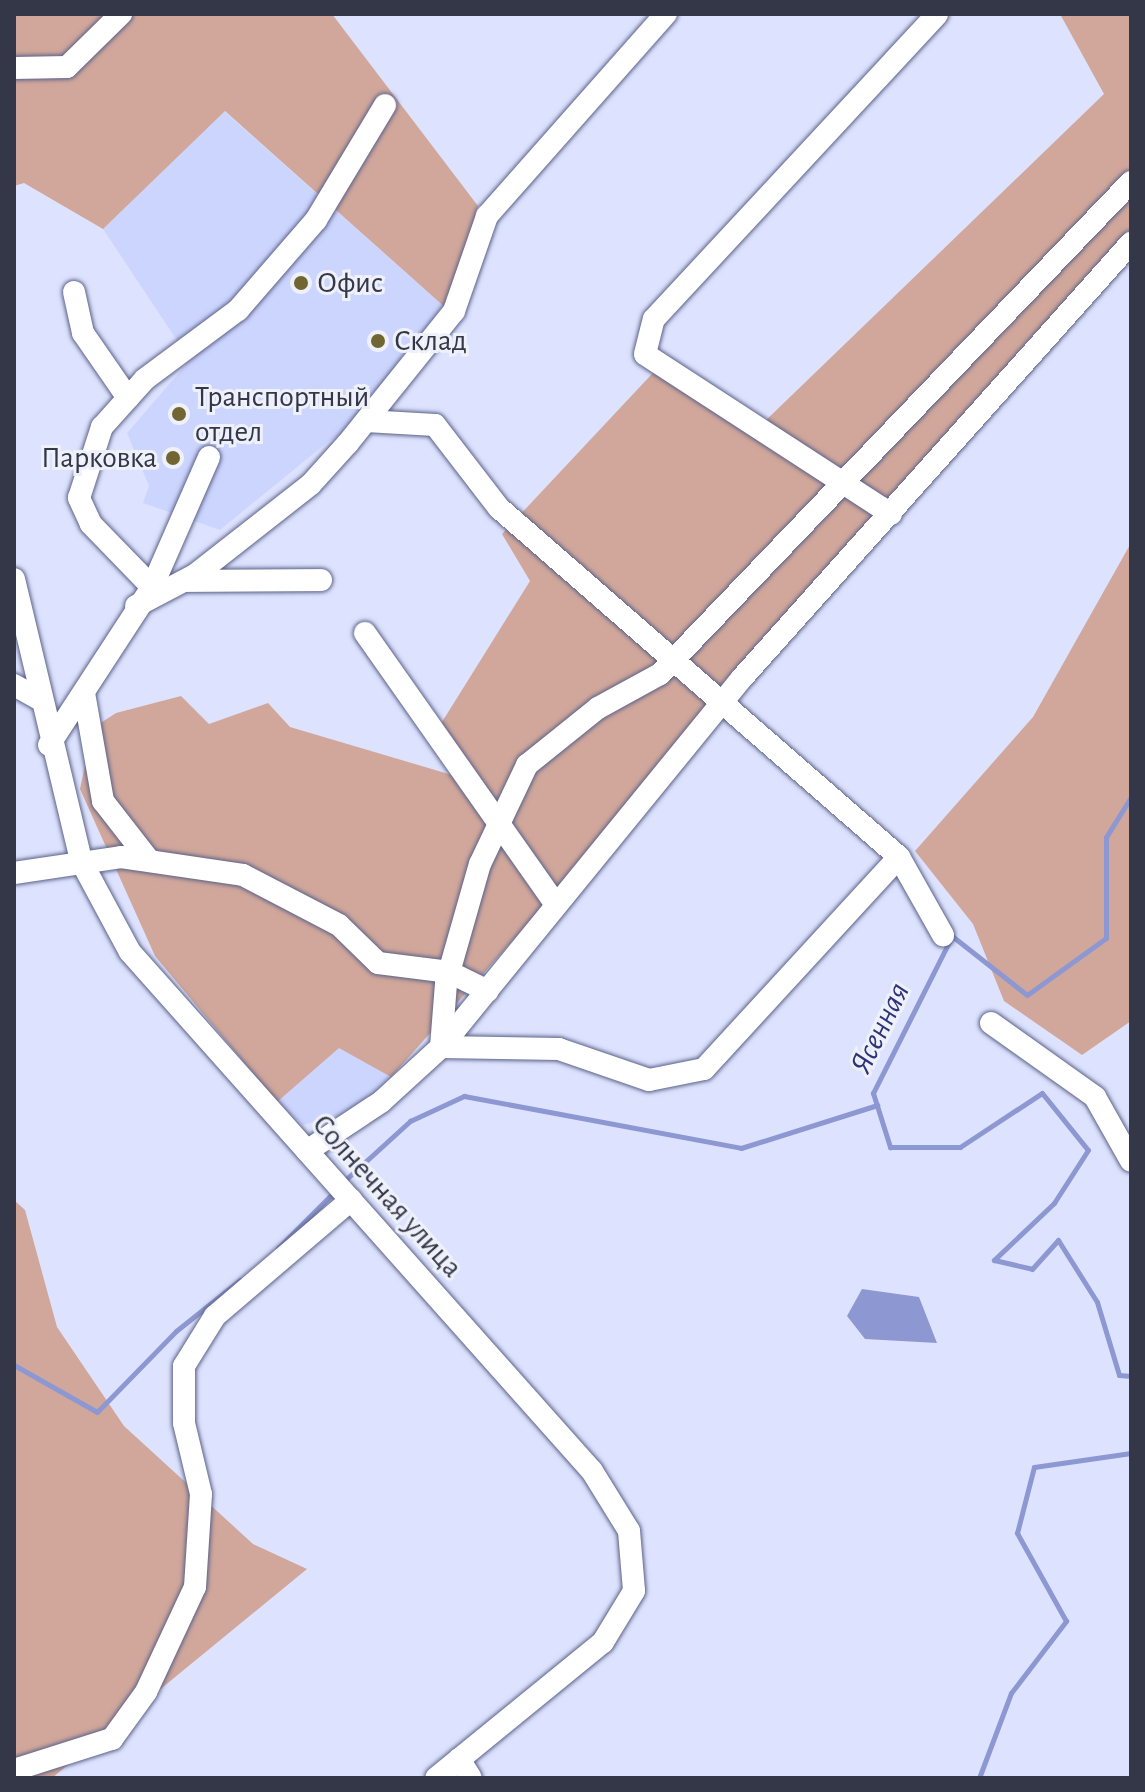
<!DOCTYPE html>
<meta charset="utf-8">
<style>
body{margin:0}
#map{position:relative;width:1145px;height:1792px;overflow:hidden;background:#dde3fe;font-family:"Alegreya Sans",sans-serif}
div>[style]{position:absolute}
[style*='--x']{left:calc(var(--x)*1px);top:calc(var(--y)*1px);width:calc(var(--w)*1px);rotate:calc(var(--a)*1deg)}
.built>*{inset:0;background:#ccd5fe}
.green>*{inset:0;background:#d1a79b}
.water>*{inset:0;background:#8d98d2}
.stream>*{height:5px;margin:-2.5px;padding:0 2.5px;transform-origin:2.5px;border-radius:2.5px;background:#8d98d2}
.roads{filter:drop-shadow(0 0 2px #5b6289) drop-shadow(0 0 2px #5b6289)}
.minor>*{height:22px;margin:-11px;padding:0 11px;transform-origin:11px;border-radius:11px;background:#fff}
.dots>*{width:22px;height:22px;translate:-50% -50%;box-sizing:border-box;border:4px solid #eff1fa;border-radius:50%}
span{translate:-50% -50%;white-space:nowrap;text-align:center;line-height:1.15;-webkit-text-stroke:6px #eff1fa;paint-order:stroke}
.poi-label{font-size:30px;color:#333748}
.left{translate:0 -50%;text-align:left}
.right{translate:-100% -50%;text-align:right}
.street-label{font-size:30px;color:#333748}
.water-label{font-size:32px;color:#2f3479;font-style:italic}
.frame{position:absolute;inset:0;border:16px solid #333748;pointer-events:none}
</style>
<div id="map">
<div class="built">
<i style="clip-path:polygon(224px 111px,448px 310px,366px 421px,329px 441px,220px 530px,143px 503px,149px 486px,127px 433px,190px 360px,103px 229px)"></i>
<i style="clip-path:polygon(339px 1047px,391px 1077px,376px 1105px,303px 1125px,277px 1102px)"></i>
</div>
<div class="green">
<i style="clip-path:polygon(14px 14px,332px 14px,478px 206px,448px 310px,225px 111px,103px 229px,24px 183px,14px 186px)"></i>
<i style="clip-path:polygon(1060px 14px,1131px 14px,1131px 247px,391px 1077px,339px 1048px,277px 1102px,155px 956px,80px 789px,93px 728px,116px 713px,181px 696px,209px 724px,268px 703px,290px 727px,452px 775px,442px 722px,530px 581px,502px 534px,665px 360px,760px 426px,1104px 94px)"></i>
<i style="clip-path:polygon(1131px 543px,1131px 1021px,1082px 1055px,1004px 1001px,973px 924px,915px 851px,1033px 717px)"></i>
<i style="clip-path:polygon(14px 1200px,25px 1210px,57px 1327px,124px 1426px,253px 1544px,307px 1569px,52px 1778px,14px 1778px)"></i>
</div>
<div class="water">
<i style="clip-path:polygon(862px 1289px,919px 1297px,937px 1343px,865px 1339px,847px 1316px)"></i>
</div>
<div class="stream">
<i style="--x:1131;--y:797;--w:47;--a:122"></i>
<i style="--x:1106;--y:837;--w:101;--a:90"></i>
<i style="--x:1106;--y:938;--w:97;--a:144.2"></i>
<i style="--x:1027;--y:995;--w:95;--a:-141.8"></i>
<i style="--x:952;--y:936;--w:176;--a:116.7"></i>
<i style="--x:873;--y:1093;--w:57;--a:72.5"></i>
<i style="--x:890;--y:1147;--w:70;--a:0"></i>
<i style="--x:960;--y:1147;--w:98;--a:-33.4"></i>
<i style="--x:1042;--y:1093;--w:73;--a:51.1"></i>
<i style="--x:1088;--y:1150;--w:63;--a:122.7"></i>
<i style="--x:1054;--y:1203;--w:83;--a:136.5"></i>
<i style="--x:994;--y:1260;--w:39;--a:13"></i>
<i style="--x:1032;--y:1269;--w:39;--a:-48"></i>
<i style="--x:1058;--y:1240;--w:73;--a:57.8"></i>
<i style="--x:1097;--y:1302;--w:76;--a:73.2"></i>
<i style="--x:1119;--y:1375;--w:12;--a:5"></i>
<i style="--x:343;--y:1182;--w:91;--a:-42.3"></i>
<i style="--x:410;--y:1121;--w:60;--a:-24.8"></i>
<i style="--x:464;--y:1096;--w:282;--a:10.6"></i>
<i style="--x:741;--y:1148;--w:143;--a:-17.5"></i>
<i style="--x:278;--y:1248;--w:82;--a:-45"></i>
<i style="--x:14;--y:1365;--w:95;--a:29.5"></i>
<i style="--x:97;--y:1412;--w:113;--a:-45.7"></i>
<i style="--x:176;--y:1331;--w:82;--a:-38.6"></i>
<i style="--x:979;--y:1778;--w:91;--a:-69.4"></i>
<i style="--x:1011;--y:1693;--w:91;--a:-52.6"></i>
<i style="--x:1066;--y:1621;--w:101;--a:-119.1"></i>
<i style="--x:1017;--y:1533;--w:68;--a:-75.6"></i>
<i style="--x:1034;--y:1467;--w:98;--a:-8.2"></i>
</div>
<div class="roads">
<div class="minor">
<i style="--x:14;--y:68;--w:53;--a:-1.1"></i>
<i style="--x:67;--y:67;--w:76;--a:-44.5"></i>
<i style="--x:74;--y:292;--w:42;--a:77.6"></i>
<i style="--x:83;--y:333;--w:79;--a:55.3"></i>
<i style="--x:366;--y:421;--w:69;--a:3.3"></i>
<i style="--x:435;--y:425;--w:105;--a:52.4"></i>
<i style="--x:499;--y:508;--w:531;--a:41.1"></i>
<i style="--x:899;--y:857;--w:90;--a:60.6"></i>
<i style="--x:891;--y:514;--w:293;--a:-147"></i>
<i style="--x:645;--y:354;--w:36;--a:-76"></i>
<i style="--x:654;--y:319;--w:416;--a:-47.1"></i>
<i style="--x:14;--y:579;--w:290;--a:76.6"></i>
<i style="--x:81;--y:861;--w:103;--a:61.7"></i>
<i style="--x:130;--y:952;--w:695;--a:48.33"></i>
<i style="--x:592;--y:1471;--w:70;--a:58.3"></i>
<i style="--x:629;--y:1531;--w:60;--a:85.2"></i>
<i style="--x:634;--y:1591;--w:60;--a:121.3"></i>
<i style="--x:603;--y:1642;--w:215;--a:140.8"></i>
<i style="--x:186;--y:581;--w:135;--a:-0.4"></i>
<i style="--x:152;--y:587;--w:88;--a:-134.1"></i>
<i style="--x:91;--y:524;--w:29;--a:-115"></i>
<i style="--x:79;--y:498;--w:75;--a:-72.1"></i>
<i style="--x:102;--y:427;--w:64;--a:-48.1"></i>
<i style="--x:145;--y:379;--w:116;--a:-36.6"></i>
<i style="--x:238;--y:310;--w:119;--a:-49.1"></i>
<i style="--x:316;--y:220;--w:134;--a:-59"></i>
<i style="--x:136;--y:606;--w:67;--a:-27.7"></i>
<i style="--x:195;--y:575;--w:147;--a:-38.1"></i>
<i style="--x:311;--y:484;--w:55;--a:-47.9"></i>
<i style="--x:348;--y:443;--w:169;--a:-51.2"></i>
<i style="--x:454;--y:311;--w:101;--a:-70.8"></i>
<i style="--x:487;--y:216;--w:270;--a:-48.5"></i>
<i style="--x:365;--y:633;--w:329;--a:54.9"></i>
<i style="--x:14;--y:685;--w:29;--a:29"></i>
<i style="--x:84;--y:693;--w:110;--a:80"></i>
<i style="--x:103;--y:801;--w:75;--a:52.1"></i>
<i style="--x:49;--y:745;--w:189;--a:-56.9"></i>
<i style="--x:152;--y:587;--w:142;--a:-66.3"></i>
<i style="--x:899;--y:857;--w:288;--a:132.6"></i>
<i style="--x:704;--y:1069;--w:56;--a:168.7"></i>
<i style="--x:649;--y:1080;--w:95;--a:-161"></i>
<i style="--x:559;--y:1049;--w:118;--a:-179"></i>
<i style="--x:441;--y:1047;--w:476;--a:-50.8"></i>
<i style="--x:742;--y:678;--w:584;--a:-48.2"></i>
<i style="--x:14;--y:873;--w:108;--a:-8.5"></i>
<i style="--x:121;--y:857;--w:123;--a:8.4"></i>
<i style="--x:243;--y:875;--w:108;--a:27.5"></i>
<i style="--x:339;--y:925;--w:54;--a:44.3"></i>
<i style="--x:378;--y:963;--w:72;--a:7.2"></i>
<i style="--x:449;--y:972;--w:43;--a:26"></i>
<i style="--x:991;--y:1023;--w:128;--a:35.4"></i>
<i style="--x:1095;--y:1097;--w:73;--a:60.6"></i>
<i style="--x:307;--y:1151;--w:89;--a:-33.5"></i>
<i style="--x:381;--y:1102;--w:81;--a:-42.5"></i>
<i style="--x:441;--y:1047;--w:64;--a:-85.5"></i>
<i style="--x:446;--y:983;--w:124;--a:-74.1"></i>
<i style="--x:480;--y:864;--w:110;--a:-64.6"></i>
<i style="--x:527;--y:765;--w:91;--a:-38.8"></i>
<i style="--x:598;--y:708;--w:71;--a:-28.7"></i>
<i style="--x:660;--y:674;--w:681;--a:-46.25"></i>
<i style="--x:459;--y:1759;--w:22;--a:58"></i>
<i style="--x:14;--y:1770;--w:103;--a:-17.6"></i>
<i style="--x:112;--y:1739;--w:58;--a:-54.1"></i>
<i style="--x:146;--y:1692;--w:116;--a:-65"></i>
<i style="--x:195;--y:1587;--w:93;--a:-86.3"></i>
<i style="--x:201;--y:1494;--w:73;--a:-103.5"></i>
<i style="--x:184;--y:1423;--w:57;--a:-90"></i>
<i style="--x:184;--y:1366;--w:59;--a:-58.2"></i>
<i style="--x:215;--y:1316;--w:179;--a:-40.5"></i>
</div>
</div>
<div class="dots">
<i style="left:301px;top:283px;background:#716532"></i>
<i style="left:378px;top:341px;background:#716532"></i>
<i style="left:179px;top:414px;background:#716532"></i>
<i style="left:173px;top:458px;background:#716532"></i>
</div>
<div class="poi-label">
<span class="left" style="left:317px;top:283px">Офис</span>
<span class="left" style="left:394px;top:341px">Склад</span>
<span class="left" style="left:195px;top:414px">Транспортный<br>отдел</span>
<span class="right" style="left:157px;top:458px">Парковка</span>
</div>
<div class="street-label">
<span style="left:387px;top:1196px;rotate:48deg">Солнечная улица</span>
</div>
<div class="water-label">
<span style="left:880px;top:1028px;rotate:-64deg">Ясенная</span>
</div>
<div class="frame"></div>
</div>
